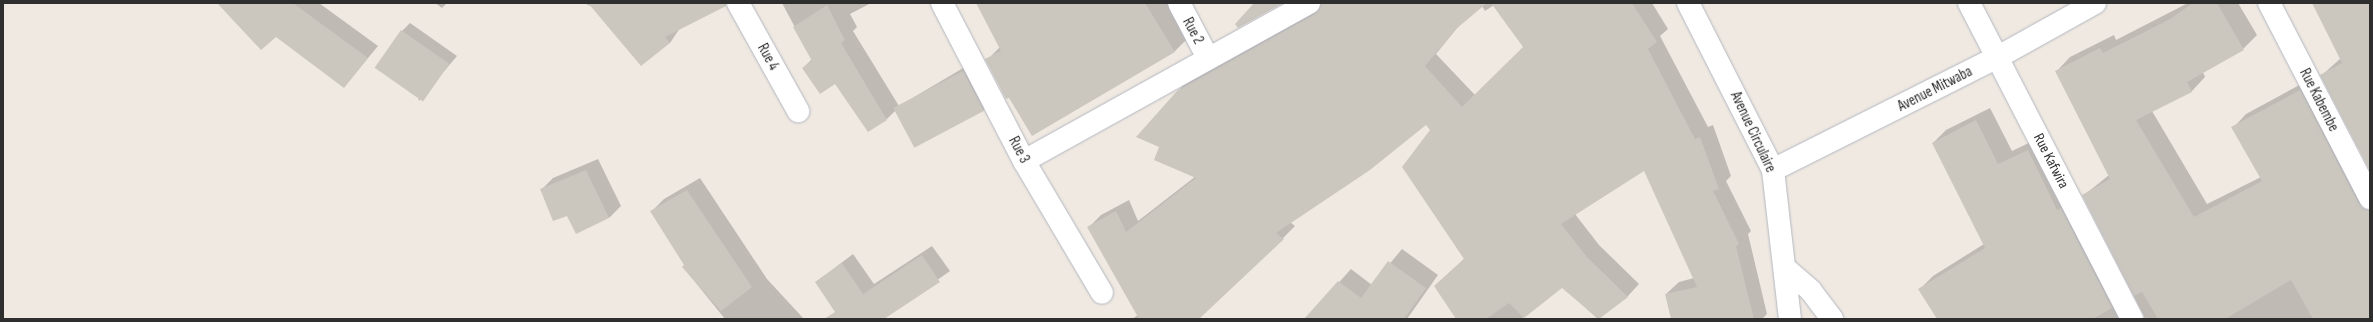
<!DOCTYPE html>
<style>
body{margin:0}
#map{position:relative;width:2373px;height:322px;overflow:hidden;background:#efe9e1;font-family:"Sofia Sans Condensed",sans-serif}
div>[style]{position:absolute}
[style*='--x']{left:calc(var(--x)*1px);top:calc(var(--y)*1px);width:calc(var(--w)*1px);rotate:calc(var(--a)*1deg)}
.shadow>*{inset:0;background:#0003}
.building>*{inset:0;background:#cbc7bf;transform-origin:0 0}
.roads{filter:drop-shadow(0 0 1px #b4b7c1) drop-shadow(0 0 1px #b4b7c1)}
.minor>*{height:22px;margin:-11px;padding:0 11px;transform-origin:11px;border-radius:11px;background:#fff}
span{translate:-50% -50%;white-space:nowrap;text-align:center;line-height:1.15;-webkit-text-stroke:4px #fff;paint-order:stroke}
.street-label{font-size:15px;color:#2e2e2e}
.frame{position:absolute;inset:0;border:4px solid #2e2e2e;pointer-events:none}
</style>
<div id="map">
<div class="shadow">
<i style="clip-path:polygon(218px 3px,319px 3px,378px 46px,344px 87px,276px 36px)"></i>
<i style="clip-path:polygon(435px 3px,447px 3px,442px 8px)"></i>
<i style="clip-path:polygon(584px 3px,728px 3px,680px 28px,670px 43px)"></i>
<i style="clip-path:polygon(782px 3px,871px 3px,850px 14px,857px 27px,853px 31px,899px 106px,975px 61px,995px 99px,984px 110px,895px 111px,887px 119px,836px 83px,820px 93px,803px 68px,812px 59px)"></i>
<i style="clip-path:polygon(977px 3px,1167px 3px,1188px 38px,1175px 51px,1032px 135px,987px 60px,1000px 47px)"></i>
<i style="clip-path:polygon(evenodd,1322px 3px,1652px 3px,1668px 29px,1660px 36px,1708px 127px,1713px 125px,1731px 176px,1726px 181px,1751px 231px,1748px 234px,1767px 314px,1762px 319px,1672px 319px,1666px 294px,1679px 282px,1694px 278px,1644px 169px,1575px 214px,1599px 245px,1639px 284px,1627px 297px,1598px 319px,1562px 287px,1521px 319px,1457px 319px,1435px 286px,1465px 258px,1431px 129px,1426px 124px,1290px 222px,1295px 226px,1283px 238px,1188px 319px,1132px 319px,1138px 315px,1089px 227px,1101px 215px,1129px 200px,1138px 221px,1196px 176px,1178px 91px,1190px 78px,1322px 3px,1494px 5px,1524px 47px,1475px 95px,1436px 54px,1462px 22px,1482px 6px,1485px 11px,1494px 5px)"></i>
<i style="clip-path:polygon(2188px 3px,2238px 3px,2257px 35px,2243px 49px,2203px 72px,2205px 77px,2192px 91px,2152px 111px,2207px 204px,2261px 177px,2233px 128px,2246px 114px,2314px 77px,2370px 186px,2370px 319px,1938px 319px,1920px 289px,1933px 276px,1984px 244px,1933px 143px,1946px 130px,1990px 108px,2012px 151px,2041px 137px,2134px 311px,2145px 318px,2083px 196px,2109px 175px,2057px 71px,2070px 57px,2114px 35px,2116px 40px)"></i>
<i style="clip-path:polygon(2313px 3px,2370px 3px,2370px 169px,2322px 75px,2341px 58px)"></i>
<i style="clip-path:polygon(410px 23px,457px 56px,419px 101px,402px 31px)"></i>
<i style="clip-path:polygon(598px 159px,621px 206px,609px 218px,541px 190px,553px 178px)"></i>
<i style="clip-path:polygon(700px 178px,767px 279px,804px 319px,725px 319px,683px 267px,685px 265px,651px 212px,664px 199px)"></i>
<i style="clip-path:polygon(932px 246px,950px 271px,882px 319px,841px 319px,816px 282px,853px 254px,874px 284px)"></i>
<i style="clip-path:polygon(1402px 249px,1438px 275px,1407px 319px,1306px 319px,1351px 269px,1372px 285px)"></i>
</div>
<div class="building">
<i style="clip-path:polygon(217px 3px,293px 3px,368px 58px,344px 88px,276px 37px,261px 50px)"></i>
<i style="clip-path:polygon(588px 3px,726px 3px,726px 6px,665px 37px,670px 43px,641px 66px)"></i>
<i style="clip-path:polygon(976px 3px,1145px 3px,1175px 52px,1032px 136px,1009px 98px,1006px 99px,985px 59px,1001px 51px)"></i>
<i style="clip-path:polygon(1254px 3px,1283px 3px,1238px 28px,1235px 24px)"></i>
<i style="clip-path:polygon(1321px 3px,1487px 3px,1456px 29px,1425px 66px,1462px 107px,1523px 47px,1491px 3px,1632px 3px,1657px 42px,1648px 49px,1695px 139px,1700px 137px,1719px 189px,1713px 191px,1739px 244px,1736px 246px,1754px 319px,1671px 319px,1665px 294px,1697px 287px,1644px 171px,1561px 224px,1587px 257px,1628px 297px,1599px 319px,1562px 288px,1524px 318px,1509px 303px,1486px 319px,1456px 319px,1434px 286px,1464px 259px,1402px 167px,1430px 130px,1426px 125px,1370px 170px,1276px 233px,1284px 239px,1199px 319px,1139px 319px,1087px 227px,1116px 211px,1126px 232px,1196px 178px,1154px 160px,1159px 147px,1136px 137px,1177px 91px,1315px 14px)"></i>
<i style="clip-path:polygon(2193px 3px,2217px 3px,2244px 50px,2187px 82px,2192px 92px,2136px 120px,2194px 217px,2262px 181px,2231px 127px,2300px 90px,2359px 204px,2370px 210px,2370px 319px,2313px 319px,2291px 280px,2225px 319px,2158px 319px,2142px 292px,2134px 296px,2082px 195px,2110px 179px,2055px 71px,2100px 48px,2103px 53px,2170px 19px)"></i>
<i style="clip-path:polygon(2312px 3px,2370px 3px,2370px 171px,2320px 75px,2342px 63px)"></i>
<i style="clip-path:polygon(827px 5px,845px 40px,841px 43px,887px 120px,868px 132px,835px 84px,820px 94px,802px 68px,812px 61px,793px 27px)"></i>
<i style="left:401px;top:30px;width:59px;height:46px;rotate:35deg"></i>
<i style="left:963px;top:71px;width:45px;height:79px;rotate:62deg"></i>
<i style="clip-path:polygon(1976px 120px,1998px 164px,2028px 150px,2057px 210px,2061px 208px,2112px 308px,2093px 319px,1937px 319px,1918px 289px,1985px 248px,1932px 143px)"></i>
<i style="clip-path:polygon(586px 170px,609px 218px,576px 234px,567px 216px,553px 221px,540px 189px)"></i>
<i style="clip-path:polygon(687px 190px,752px 287px,721px 311px,682px 267px,684px 265px,650px 211px)"></i>
<i style="clip-path:polygon(922px 255px,940px 282px,884px 319px,824px 319px,835px 312px,815px 282px,842px 263px,863px 294px)"></i>
<i style="clip-path:polygon(1388px 261px,1426px 288px,1404px 319px,1304px 319px,1338px 281px,1361px 298px)"></i>
</div>
<div class="roads">
<div class="minor">
<i style="--x:738;--y:3;--w:124;--a:60.9"></i>
<i style="--x:942;--y:3;--w:178;--a:62.6"></i>
<i style="--x:1024;--y:161;--w:153;--a:59.4"></i>
<i style="--x:1179;--y:3;--w:62;--a:62.2"></i>
<i style="--x:1688;--y:3;--w:187;--a:63"></i>
<i style="--x:1773;--y:170;--w:150;--a:83.5"></i>
<i style="--x:1969;--y:3;--w:356;--a:62.7"></i>
<i style="--x:2269;--y:3;--w:220;--a:62.6"></i>
<i style="--x:1024;--y:161;--w:326;--a:-29"></i>
<i style="--x:1773;--y:170;--w:252;--a:-26.7"></i>
<i style="--x:1998;--y:57;--w:111;--a:-29.1"></i>
<i style="--x:1786;--y:269;--w:33;--a:41"></i>
<i style="--x:1811;--y:291;--w:35;--a:53"></i>
</div>
</div>
<div class="street-label">
<span style="left:1193px;top:31px;rotate:62deg">Rue 2</span>
<span style="left:768px;top:57px;rotate:61deg">Rue 4</span>
<span style="left:1935px;top:89px;rotate:-27deg">Avenue Mitwaba</span>
<span style="left:2319px;top:100px;rotate:63deg">Rue Kabembe</span>
<span style="left:1753px;top:132px;rotate:65deg">Avenue Circulaire</span>
<span style="left:1019px;top:150px;rotate:62deg">Rue 3</span>
<span style="left:2051px;top:161px;rotate:63deg">Rue Kafwira</span>
</div>
<div class="frame"></div>
</div>
